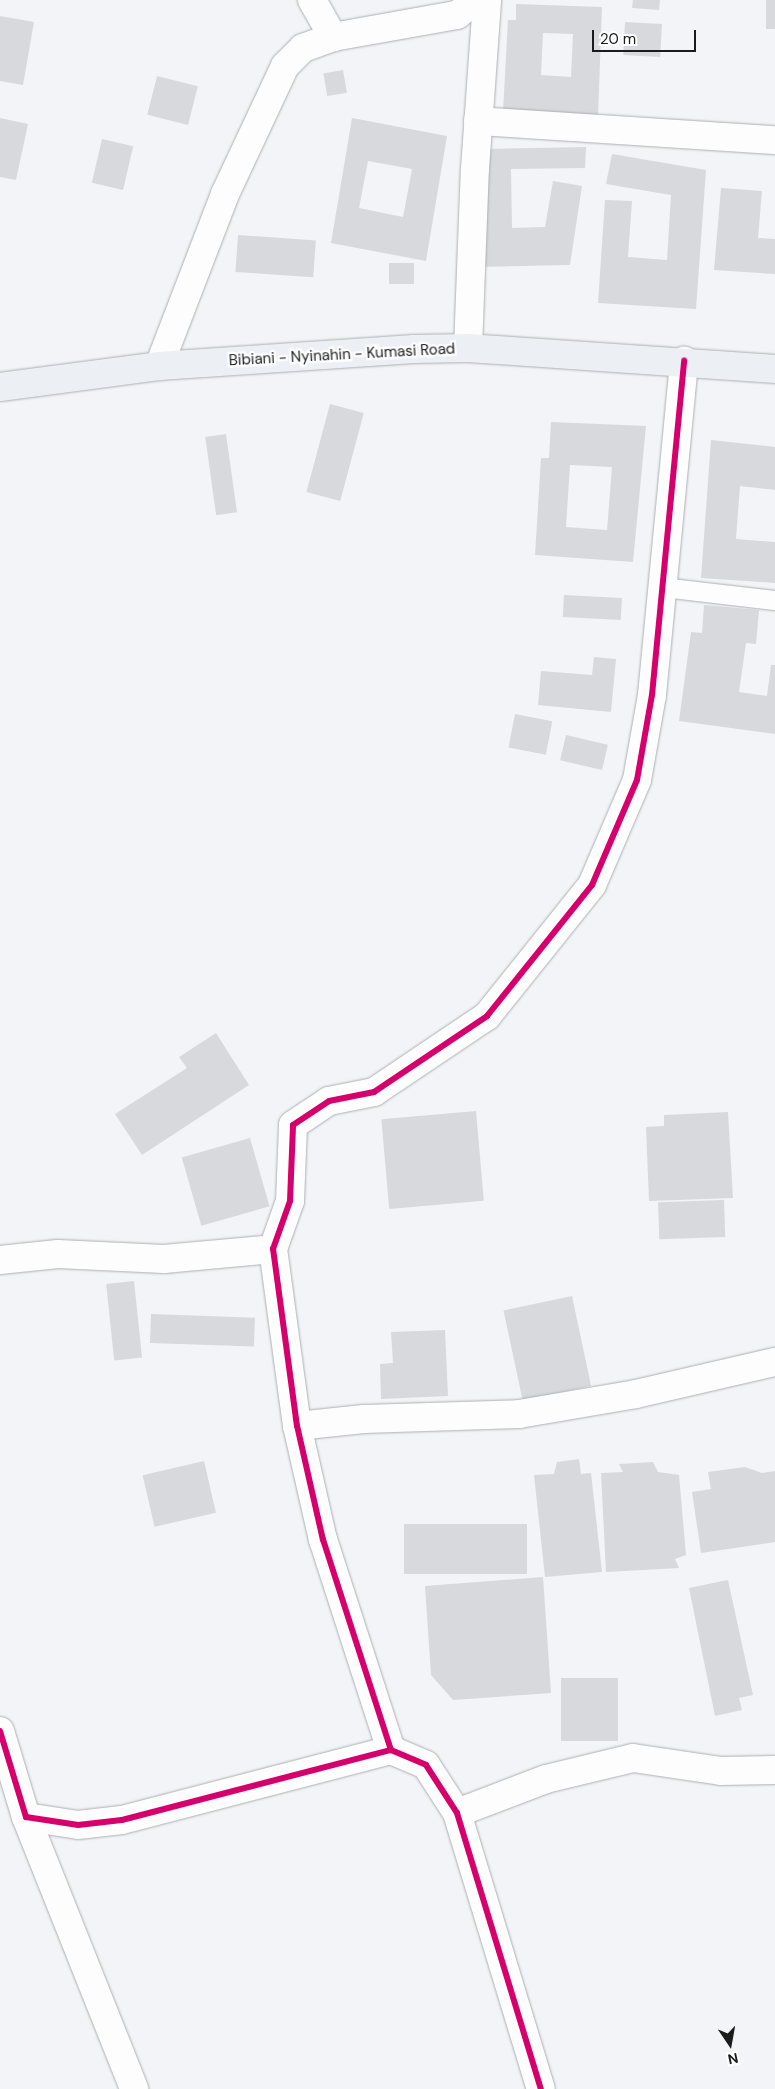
<!DOCTYPE html>
<style>
body{margin:0}
#map{position:relative;width:775px;height:2089px;overflow:hidden;background:#f2f4f7;font-family:"DM Sans",sans-serif}
div>[style]{position:absolute}
[style*='--x']{left:calc(var(--x)*1px);top:calc(var(--y)*1px);width:calc(var(--w)*1px);rotate:calc(var(--a)*1deg)}
.building>*{inset:0;background:#d8d9dc;transform-origin:0 0}
.roads{filter:drop-shadow(0 0 1px #adafb1) drop-shadow(0 0 1px #adafb1)}
.lane>*{height:19px;margin:-9.5px;padding:0 9.5px;transform-origin:9.5px;border-radius:9.5px;background:#fdfdfe}
.street>*{height:28px;margin:-14px;padding:0 14px;transform-origin:14px;border-radius:14px;background:#fdfdfe}
.primary>*{height:28px;margin:-14px;padding:0 14px;transform-origin:14px;border-radius:14px;background:#ecf0f5}
.cycleway>*{height:6px;margin:-3px;padding:0 3px;transform-origin:3px;border-radius:3px;background:#d6006c}
span{translate:-50% -50%;white-space:nowrap;text-align:center;line-height:1.15;-webkit-text-stroke:4.5px #fff;paint-order:stroke}
.street-label{font-size:15px;color:#1a1b1d}
.north{position:absolute;left:705px;top:2019px;width:50px;height:50px;-webkit-text-stroke:4px #fff;paint-order:stroke;rotate:168deg;font-size:14px;font-weight:700;line-height:20px;text-align:center;color:#1a1b1d}
.north::after{content:'';display:block;margin:auto;width:18px;height:22px;background:#1a1b1d;clip-path:polygon(50% 0,100% 100%,50% 72%,0 100%)}
.scale{position:absolute;left:592px;top:30px;width:104px;height:22px;box-sizing:border-box;border:2px solid #1a1b1d;border-top:0;padding-left:6px;font-size:15px;line-height:18px;white-space:nowrap;color:#1a1b1d;-webkit-text-stroke:4px #fff;paint-order:stroke}
</style>
<div id="map">
<div class="building">
<i style="clip-path:polygon(633px 0,660px 0,659px 10px,632px 8px)"></i>
<i style="left:766px;top:0;width:9px;height:29px"></i>
<i style="clip-path:polygon(evenodd,516px 4px,602px 7px,598px 116px,503px 111px,508px 20px,516px 20px,516px 4px,543px 33px,573px 34px,571px 77px,541px 75px,543px 33px)"></i>
<i style="clip-path:polygon(0 16px,34px 22px,23px 85px,0 81px)"></i>
<i style="left:625px;top:22px;width:37px;height:33px;rotate:3deg"></i>
<i style="left:343px;top:70px;width:23px;height:20px;rotate:80deg"></i>
<i style="left:157px;top:76px;width:42px;height:40px;rotate:14deg"></i>
<i style="clip-path:polygon(0 118px,28px 124px,16px 180px,0 177px)"></i>
<i style="clip-path:polygon(evenodd,352px 118px,447px 136px,426px 261px,331px 243px,352px 118px,368px 161px,412px 169px,403px 217px,359px 208px,368px 161px)"></i>
<i style="left:102px;top:139px;width:32px;height:45px;rotate:13deg"></i>
<i style="clip-path:polygon(586px 147px,585px 168px,511px 169px,512px 228px,545px 227px,553px 181px,582px 186px,570px 265px,479px 267px,477px 149px)"></i>
<i style="clip-path:polygon(612px 154px,706px 170px,696px 309px,598px 303px,605px 200px,632px 201px,628px 257px,667px 260px,671px 195px,606px 184px)"></i>
<i style="clip-path:polygon(721px 188px,762px 191px,758px 238px,775px 239px,775px 274px,714px 270px)"></i>
<i style="left:238px;top:235px;width:78px;height:37px;rotate:4deg"></i>
<i style="left:389px;top:263px;width:25px;height:21px"></i>
<i style="left:330px;top:404px;width:35px;height:91px;rotate:15deg"></i>
<i style="clip-path:polygon(evenodd,551px 422px,646px 426px,633px 562px,535px 555px,541px 458px,549px 458px,551px 422px,570px 465px,612px 467px,607px 530px,566px 527px,570px 465px)"></i>
<i style="left:226px;top:434px;width:79px;height:21px;rotate:82deg"></i>
<i style="clip-path:polygon(711px 440px,775px 447px,775px 490px,740px 486px,736px 539px,775px 542px,775px 583px,701px 578px)"></i>
<i style="left:564px;top:595px;width:58px;height:22px;rotate:3deg"></i>
<i style="clip-path:polygon(704px 605px,759px 610px,756px 644px,746px 643px,739px 692px,767px 696px,771px 665px,775px 665px,775px 734px,679px 721px,691px 632px,702px 633px)"></i>
<i style="clip-path:polygon(594px 657px,616px 659px,611px 712px,538px 705px,541px 671px,592px 675px)"></i>
<i style="left:515px;top:714px;width:38px;height:34px;rotate:11deg"></i>
<i style="left:566px;top:735px;width:43px;height:26px;rotate:13deg"></i>
<i style="clip-path:polygon(216px 1033px,249px 1085px,142px 1155px,115px 1114px,187px 1068px,179px 1057px)"></i>
<i style="left:476px;top:1111px;width:90px;height:95px;rotate:85deg"></i>
<i style="clip-path:polygon(728px 1112px,733px 1198px,649px 1201px,646px 1127px,664px 1126px,664px 1115px)"></i>
<i style="left:250px;top:1138px;width:71px;height:71px;rotate:74deg"></i>
<i style="left:724px;top:1200px;width:37px;height:66px;rotate:88deg"></i>
<i style="left:134px;top:1281px;width:77px;height:28px;rotate:84deg"></i>
<i style="left:572px;top:1296px;width:92px;height:70px;rotate:78deg"></i>
<i style="left:151px;top:1314px;width:104px;height:29px;rotate:2deg"></i>
<i style="clip-path:polygon(445px 1330px,448px 1396px,381px 1399px,380px 1364px,393px 1363px,391px 1332px)"></i>
<i style="clip-path:polygon(579px 1459px,581px 1474px,591px 1473px,602px 1572px,545px 1577px,534px 1475px,554px 1474px,557px 1462px)"></i>
<i style="left:204px;top:1461px;width:53px;height:63px;rotate:77deg"></i>
<i style="clip-path:polygon(653px 1462px,658px 1472px,679px 1475px,686px 1555px,675px 1559px,679px 1568px,606px 1572px,601px 1473px,623px 1472px,619px 1464px)"></i>
<i style="clip-path:polygon(745px 1467px,762px 1473px,775px 1471px,775px 1542px,701px 1553px,692px 1492px,711px 1489px,708px 1472px)"></i>
<i style="left:404px;top:1524px;width:123px;height:50px"></i>
<i style="clip-path:polygon(543px 1577px,551px 1693px,453px 1700px,431px 1675px,425px 1586px)"></i>
<i style="clip-path:polygon(728px 1580px,753px 1695px,739px 1698px,742px 1710px,715px 1716px,689px 1588px)"></i>
<i style="left:618px;top:1678px;width:63px;height:57px;rotate:90deg"></i>
</div>
<div class="roads">
<div class="lane">
<i style="--x:662;--y:587;--w:114;--a:6.6"></i>
</div>
<div class="street">
<i style="--x:312;--y:0;--w:43;--a:60.4"></i>
<i style="--x:478;--y:121;--w:298;--a:3.7"></i>
<i style="--x:468;--y:348;--w:179;--a:-87.8"></i>
<i style="--x:475;--y:169;--w:169;--a:-85.9"></i>
<i style="--x:159;--y:366;--w:184;--a:-69"></i>
<i style="--x:225;--y:194;--w:141;--a:-64.9"></i>
<i style="--x:285;--y:66;--w:25;--a:-45"></i>
<i style="--x:303;--y:48;--w:32;--a:-20"></i>
<i style="--x:333;--y:37;--w:126;--a:-10.1"></i>
<i style="--x:457;--y:15;--w:24;--a:-38"></i>
<i style="--x:0;--y:1260;--w:58;--a:-5.9"></i>
<i style="--x:58;--y:1254;--w:106;--a:2.7"></i>
<i style="--x:164;--y:1259;--w:109;--a:-5.2"></i>
<i style="--x:297;--y:1426;--w:67;--a:-6"></i>
<i style="--x:364;--y:1419;--w:155;--a:-1.8"></i>
<i style="--x:519;--y:1414;--w:119;--a:-9.7"></i>
<i style="--x:636;--y:1394;--w:143;--a:-13"></i>
<i style="--x:0;--y:1731;--w:90;--a:73.2"></i>
<i style="--x:26;--y:1817;--w:53;--a:8.7"></i>
<i style="--x:78;--y:1825;--w:44;--a:-6.5"></i>
<i style="--x:122;--y:1820;--w:278;--a:-14.6"></i>
<i style="--x:391;--y:1750;--w:38;--a:23"></i>
<i style="--x:426;--y:1765;--w:57;--a:57.1"></i>
<i style="--x:457;--y:1813;--w:288;--a:73.1"></i>
<i style="--x:391;--y:1750;--w:221;--a:-107.9"></i>
<i style="--x:323;--y:1540;--w:117;--a:-102.8"></i>
<i style="--x:297;--y:1426;--w:179;--a:-97.7"></i>
<i style="--x:273;--y:1249;--w:51;--a:-70.5"></i>
<i style="--x:290;--y:1201;--w:76;--a:-87.7"></i>
<i style="--x:293;--y:1125;--w:43;--a:-33.7"></i>
<i style="--x:329;--y:1101;--w:46;--a:-11.3"></i>
<i style="--x:374;--y:1092;--w:136;--a:-33.9"></i>
<i style="--x:487;--y:1016;--w:168;--a:-51.3"></i>
<i style="--x:592;--y:885;--w:114;--a:-66.8"></i>
<i style="--x:637;--y:780;--w:86;--a:-80"></i>
<i style="--x:652;--y:695;--w:336;--a:-84.5"></i>
<i style="--x:457;--y:1813;--w:95;--a:-20.9"></i>
<i style="--x:546;--y:1779;--w:89;--a:-13.6"></i>
<i style="--x:633;--y:1758;--w:89;--a:8.4"></i>
<i style="--x:721;--y:1771;--w:54;--a:-1.1"></i>
<i style="--x:26;--y:1817;--w:293;--a:68.3"></i>
</div>
<div class="primary">
<i style="--x:0;--y:387;--w:160;--a:-7.5"></i>
<i style="--x:159;--y:366;--w:256;--a:-3.8"></i>
<i style="--x:414;--y:349;--w:54;--a:-1.1"></i>
<i style="--x:468;--y:348;--w:308;--a:3.9"></i>
</div>
</div>
<div class="cycleway">
<i style="--x:0;--y:1731;--w:90;--a:73.2"></i>
<i style="--x:26;--y:1817;--w:53;--a:8.7"></i>
<i style="--x:78;--y:1825;--w:44;--a:-6.5"></i>
<i style="--x:122;--y:1820;--w:278;--a:-14.6"></i>
<i style="--x:391;--y:1750;--w:38;--a:23"></i>
<i style="--x:426;--y:1765;--w:57;--a:57.1"></i>
<i style="--x:457;--y:1813;--w:288;--a:73.1"></i>
<i style="--x:391;--y:1750;--w:221;--a:-107.9"></i>
<i style="--x:323;--y:1540;--w:117;--a:-102.8"></i>
<i style="--x:297;--y:1426;--w:179;--a:-97.7"></i>
<i style="--x:273;--y:1249;--w:51;--a:-70.5"></i>
<i style="--x:290;--y:1201;--w:76;--a:-87.7"></i>
<i style="--x:293;--y:1125;--w:43;--a:-33.7"></i>
<i style="--x:329;--y:1101;--w:46;--a:-11.3"></i>
<i style="--x:374;--y:1092;--w:136;--a:-33.9"></i>
<i style="--x:487;--y:1016;--w:168;--a:-51.3"></i>
<i style="--x:592;--y:885;--w:114;--a:-66.8"></i>
<i style="--x:637;--y:780;--w:86;--a:-80"></i>
<i style="--x:652;--y:695;--w:336;--a:-84.5"></i>
</div>
<div class="street-label">
<span style="left:342px;top:355px;rotate:-3deg">Bibiani - Nyinahin - Kumasi Road</span>
</div>
<div class="north">N</div>
<div class="scale">20 m</div>
</div>
